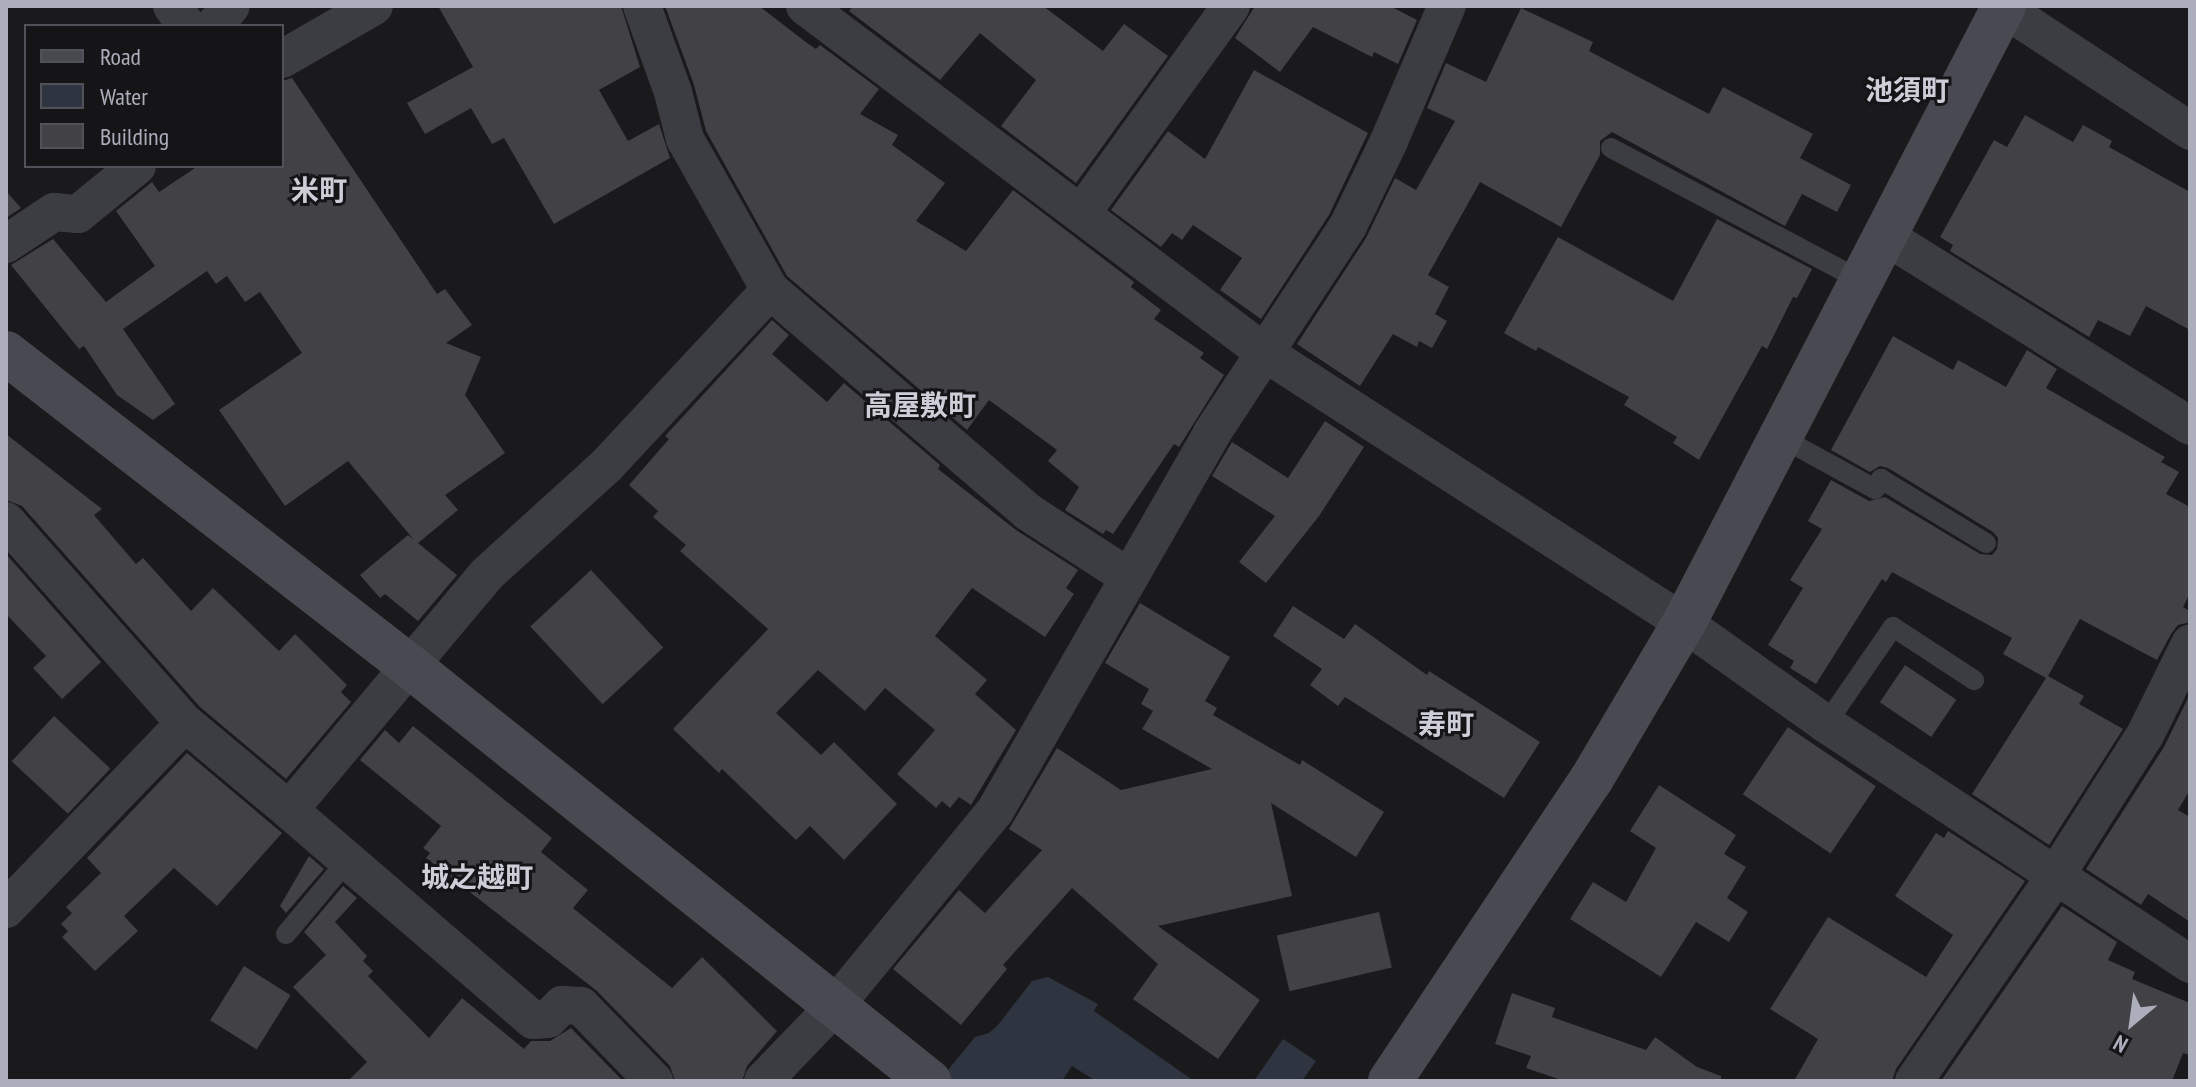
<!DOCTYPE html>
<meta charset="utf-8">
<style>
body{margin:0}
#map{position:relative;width:2196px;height:1087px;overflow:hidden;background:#1a191c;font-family:"PT Sans Narrow","Noto Sans JP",sans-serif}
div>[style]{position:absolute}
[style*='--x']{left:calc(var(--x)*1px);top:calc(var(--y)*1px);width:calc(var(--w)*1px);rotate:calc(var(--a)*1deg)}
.water>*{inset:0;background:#2f3540}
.building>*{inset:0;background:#414146;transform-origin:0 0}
.lane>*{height:20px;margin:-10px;padding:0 10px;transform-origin:10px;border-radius:10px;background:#3c3c43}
.street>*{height:38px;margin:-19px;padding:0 19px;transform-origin:19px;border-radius:19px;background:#3c3c43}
.secondary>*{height:44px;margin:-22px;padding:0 22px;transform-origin:22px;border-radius:22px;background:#484951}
span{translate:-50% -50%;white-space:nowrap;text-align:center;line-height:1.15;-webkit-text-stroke:6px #151417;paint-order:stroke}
.quarter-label{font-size:28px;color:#cdced7;font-weight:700}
.frame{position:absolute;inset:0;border:8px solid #acaebb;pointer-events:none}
.legend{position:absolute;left:24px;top:24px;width:260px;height:144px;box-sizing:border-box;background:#151417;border:2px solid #515259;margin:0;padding:10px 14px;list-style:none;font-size:24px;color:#acaebb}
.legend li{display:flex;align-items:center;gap:16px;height:40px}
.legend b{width:40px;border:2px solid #515259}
.north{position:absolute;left:2092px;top:983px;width:80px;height:80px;-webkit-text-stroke:6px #151417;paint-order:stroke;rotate:209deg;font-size:22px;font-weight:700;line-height:32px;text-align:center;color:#acaebb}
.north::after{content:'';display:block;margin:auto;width:28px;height:36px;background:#acaebb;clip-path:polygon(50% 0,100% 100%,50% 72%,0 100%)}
</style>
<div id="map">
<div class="water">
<i style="clip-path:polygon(1048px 977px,1098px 1004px,1094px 1011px,1194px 1081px,1096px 1081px,1072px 1066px,1062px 1081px,939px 1081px,975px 1037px,989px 1033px,998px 1025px,1032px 981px)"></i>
<i style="clip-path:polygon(1283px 1039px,1316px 1061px,1302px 1081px,1254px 1081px)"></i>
</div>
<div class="building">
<i style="clip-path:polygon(438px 6px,621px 6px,640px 67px,599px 90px,628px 141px,659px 124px,670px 158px,554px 224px,504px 138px,492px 144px,471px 108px,425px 134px,407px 103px,473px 67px)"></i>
<i style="clip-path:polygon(665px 6px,759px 6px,807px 43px,816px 49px,820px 45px,879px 89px,860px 114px,898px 135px,892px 145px,945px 183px,916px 221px,966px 251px,1013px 190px,1134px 282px,1131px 287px,1161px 310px,1154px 319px,1204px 353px,1200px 358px,1224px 375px,1179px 447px,1174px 444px,1113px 534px,1106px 530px,1103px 534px,1065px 510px,1079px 487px,1048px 461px,1057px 450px,989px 400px,967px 430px,787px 276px,706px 131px,694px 85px)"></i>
<i style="clip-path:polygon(853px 6px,1043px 6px,1103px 51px,1124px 24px,1168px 56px,1076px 183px,1001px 126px,1036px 80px,980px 33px,940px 80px,849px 11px)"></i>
<i style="clip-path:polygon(1255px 6px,1390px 6px,1417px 20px,1398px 64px,1374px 52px,1372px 57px,1313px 27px,1280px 72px,1235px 38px)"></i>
<i style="clip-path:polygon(1521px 8px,1593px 42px,1589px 51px,1709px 114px,1723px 87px,1813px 134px,1800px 158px,1851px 185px,1837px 212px,1802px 194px,1785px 226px,1612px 132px,1600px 141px,1600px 155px,1561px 227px,1480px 182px,1428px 275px,1449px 287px,1435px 314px,1447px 321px,1432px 348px,1419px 341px,1417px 347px,1393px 334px,1360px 386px,1297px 344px,1366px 238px,1395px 178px,1416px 190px,1455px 121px,1427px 108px,1446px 63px,1486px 82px)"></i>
<i style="clip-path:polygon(1254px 70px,1368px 133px,1329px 215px,1261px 319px,1220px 290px,1242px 258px,1193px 225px,1182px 240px,1172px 233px,1161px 247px,1111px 210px,1168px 131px,1205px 159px)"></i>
<i style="clip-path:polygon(292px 78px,437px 294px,445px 289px,472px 325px,446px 343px,481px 357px,465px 395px,505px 453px,445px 495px,458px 510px,418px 543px,457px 575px,418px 621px,385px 594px,380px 598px,360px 575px,408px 535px,414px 540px,348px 461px,285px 506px,219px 410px,302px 353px,260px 292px,245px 302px,227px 276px,216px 284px,207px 271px,123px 329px,175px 404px,153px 420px,117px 395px,84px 346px,79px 349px,11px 265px,53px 239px,106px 302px,155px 266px,116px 211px,152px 182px,159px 192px,198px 166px,282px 166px,282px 81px)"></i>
<i style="clip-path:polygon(2025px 115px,2073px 142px,2083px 125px,2112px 141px,2109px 147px,2190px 192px,2190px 330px,2146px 306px,2130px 336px,2098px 320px,2089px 337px,1950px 251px,1953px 245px,1940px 237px,1994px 140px,2007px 147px)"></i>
<i style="clip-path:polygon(6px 191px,21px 208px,6px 218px)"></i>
<i style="clip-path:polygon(1717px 219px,1812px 269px,1797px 298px,1793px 297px,1767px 349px,1762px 346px,1699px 460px,1673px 443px,1677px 437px,1624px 405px,1629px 397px,1538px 347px,1536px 351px,1504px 333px,1558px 237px,1673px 301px)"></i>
<i style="clip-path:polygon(772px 320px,789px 335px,772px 354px,827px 402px,844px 383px,940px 465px,938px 469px,1016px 530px,1078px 570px,1066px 588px,1074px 594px,1045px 637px,972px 588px,935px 636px,987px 680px,975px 694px,1016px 730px,971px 805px,959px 797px,950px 808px,942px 801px,936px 808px,897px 774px,935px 730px,885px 688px,865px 711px,818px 670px,776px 713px,821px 755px,834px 742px,897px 804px,844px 860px,810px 826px,796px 840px,722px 769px,719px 773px,673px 729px,768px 629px,680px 551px,686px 545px,653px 517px,658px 511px,629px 485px,669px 439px,665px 436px)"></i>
<i style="clip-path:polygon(1893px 336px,1953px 370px,1958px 360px,2006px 387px,2027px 350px,2057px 369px,2046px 388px,2165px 457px,2161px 462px,2179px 472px,2166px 494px,2190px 507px,2190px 593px,2183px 607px,2190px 611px,2190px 622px,2178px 625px,2171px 634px,2157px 660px,2080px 619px,2048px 676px,2084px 696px,2079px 704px,2123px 729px,2049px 845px,1972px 794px,2046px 678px,2003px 654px,2012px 638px,1892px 572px,1886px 582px,1882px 579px,1816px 684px,1790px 668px,1794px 661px,1768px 645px,1803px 588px,1790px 580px,1822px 529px,1808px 521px,1831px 480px,1869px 501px,1885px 497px,1980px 554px,1992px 555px,1997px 549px,1998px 538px,1993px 532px,1888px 468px,1880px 466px,1870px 472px,1831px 450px)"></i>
<i style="clip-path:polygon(1325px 421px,1364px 447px,1319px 516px,1266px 583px,1239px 562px,1275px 516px,1212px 476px,1232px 442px,1288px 478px)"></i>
<i style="clip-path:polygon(6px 434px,102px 509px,94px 515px,136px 564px,143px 558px,191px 611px,213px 588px,279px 651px,295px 634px,347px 685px,341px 692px,351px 702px,286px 779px,200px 707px,22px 506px,6px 500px)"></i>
<i style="clip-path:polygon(6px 554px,101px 662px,62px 699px,33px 668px,46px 656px,6px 614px)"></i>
<i style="left:591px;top:570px;width:106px;height:83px;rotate:47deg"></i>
<i style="clip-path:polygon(1140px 603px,1230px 657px,1205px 701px,1217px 708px,1213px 715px,1300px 765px,1302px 760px,1384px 812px,1356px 857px,1271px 803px,1292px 896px,1158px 926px,1260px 1000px,1218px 1059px,1133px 999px,1158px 964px,1072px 888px,1003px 965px,1007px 969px,961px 1025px,893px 969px,959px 890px,985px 913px,1042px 850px,1009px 829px,1057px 748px,1121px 790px,1212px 769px,1142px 729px,1153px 711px,1141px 704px,1149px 689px,1105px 663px)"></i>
<i style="clip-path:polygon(1293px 606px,1344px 639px,1355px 624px,1427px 675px,1429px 671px,1540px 742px,1504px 798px,1345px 697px,1338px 706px,1310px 685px,1322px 669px,1273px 636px)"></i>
<i style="left:1905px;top:665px;width:62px;height:45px;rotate:34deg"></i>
<i style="clip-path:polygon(2190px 694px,2190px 790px,2178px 810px,2190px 817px,2190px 922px,2148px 894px,2141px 905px,2086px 869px,2164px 747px)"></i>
<i style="left:54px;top:716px;width:77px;height:62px;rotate:43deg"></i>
<i style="clip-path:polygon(413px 726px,552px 838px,541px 852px,588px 890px,573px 908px,672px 988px,702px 957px,777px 1031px,747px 1066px,742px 1081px,675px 1081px,670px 1066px,597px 991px,426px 858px,430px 853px,423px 848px,441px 826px,360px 760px,385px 730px,399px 743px)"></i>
<i style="left:1788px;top:727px;width:106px;height:81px;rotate:34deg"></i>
<i style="clip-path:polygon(187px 753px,282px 833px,217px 906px,174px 868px,124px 916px,138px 931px,95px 971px,62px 937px,68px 931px,61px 924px,72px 913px,66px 907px,101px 873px,87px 858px)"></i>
<i style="clip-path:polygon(1659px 785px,1736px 835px,1724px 854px,1746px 867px,1727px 898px,1748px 912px,1729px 942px,1696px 922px,1661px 977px,1570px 919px,1593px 882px,1626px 902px,1656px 848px,1630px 831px)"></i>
<i style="clip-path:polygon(1948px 831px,2025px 881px,1896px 1069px,1892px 1081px,1794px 1081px,1818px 1039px,1770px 1009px,1828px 917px,1926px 977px,1953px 935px,1895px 896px,1936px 833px,1944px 838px)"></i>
<i style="clip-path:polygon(309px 856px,324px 869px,286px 913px,280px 906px)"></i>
<i style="clip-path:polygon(343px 886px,357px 898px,335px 922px,367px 956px,363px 961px,373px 971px,368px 976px,429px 1038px,462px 998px,524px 1049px,531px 1041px,550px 1041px,571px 1028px,623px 1081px,348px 1081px,367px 1062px,293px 987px,326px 955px,304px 932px)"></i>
<i style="clip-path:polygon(2062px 906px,2117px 942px,2108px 960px,2135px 972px,2132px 979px,2190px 1003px,2190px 1055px,2183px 1053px,2172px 1081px,1941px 1081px)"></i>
<i style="left:1379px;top:912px;width:57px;height:105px;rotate:77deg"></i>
<i style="left:244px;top:966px;width:55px;height:64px;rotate:32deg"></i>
<i style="clip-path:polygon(1512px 993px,1555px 1008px,1552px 1017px,1646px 1050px,1655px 1037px,1697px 1067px,1721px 1076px,1721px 1081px,1564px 1081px,1526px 1068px,1531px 1056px,1495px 1044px)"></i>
</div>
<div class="lane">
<i style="--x:1611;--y:148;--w:284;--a:27.9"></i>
<i style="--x:1780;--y:437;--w:108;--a:28.7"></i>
<i style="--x:1875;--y:489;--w:12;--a:-59"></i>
<i style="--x:1881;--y:479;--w:123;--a:31.4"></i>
<i style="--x:1826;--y:724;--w:118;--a:-55.4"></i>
<i style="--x:1893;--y:627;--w:97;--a:33.2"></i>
<i style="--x:286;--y:934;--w:95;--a:-50.1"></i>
</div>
<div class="street">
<i style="--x:172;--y:6;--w:25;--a:53"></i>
<i style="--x:642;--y:6;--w:91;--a:70.2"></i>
<i style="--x:673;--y:92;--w:49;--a:75.7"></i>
<i style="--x:685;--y:139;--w:173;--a:60.6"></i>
<i style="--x:770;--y:290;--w:340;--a:40.7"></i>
<i style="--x:1028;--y:512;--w:118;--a:32.9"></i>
<i style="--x:805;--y:6;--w:576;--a:37.03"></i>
<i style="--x:1265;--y:353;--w:498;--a:32.8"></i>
<i style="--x:1684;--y:623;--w:174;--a:35.4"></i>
<i style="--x:1826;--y:724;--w:436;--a:33.4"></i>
<i style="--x:2003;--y:8;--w:224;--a:33.3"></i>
<i style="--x:214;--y:26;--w:26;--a:-50"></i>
<i style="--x:282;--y:59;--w:106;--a:-29.9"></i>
<i style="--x:1081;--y:214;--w:256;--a:-54.2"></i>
<i style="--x:1885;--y:236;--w:359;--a:31.9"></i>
<i style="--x:6;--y:244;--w:58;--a:-33.7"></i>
<i style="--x:54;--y:212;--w:24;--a:5"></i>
<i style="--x:78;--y:214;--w:76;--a:-39.1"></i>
<i style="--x:6;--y:521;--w:270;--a:48.5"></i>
<i style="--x:185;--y:723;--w:136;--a:39.9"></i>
<i style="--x:289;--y:810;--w:308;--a:-50"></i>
<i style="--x:487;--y:574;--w:162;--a:-42.2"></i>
<i style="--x:607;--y:465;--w:239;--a:-47"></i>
<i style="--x:289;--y:810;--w:322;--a:40.7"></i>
<i style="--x:533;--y:1020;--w:15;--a:-4"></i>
<i style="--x:548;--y:1019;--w:20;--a:-45"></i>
<i style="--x:562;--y:1005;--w:19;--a:3"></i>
<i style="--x:581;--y:1006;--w:105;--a:45.8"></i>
<i style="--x:6;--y:909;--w:258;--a:-46.1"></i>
<i style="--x:763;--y:1081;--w:101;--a:-46.2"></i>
<i style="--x:833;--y:1008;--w:255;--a:-50.6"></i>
<i style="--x:995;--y:811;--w:436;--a:-60.1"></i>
<i style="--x:1212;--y:433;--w:248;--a:-56.7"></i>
<i style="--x:1348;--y:226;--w:94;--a:-64.2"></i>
<i style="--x:1389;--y:141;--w:147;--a:-66.8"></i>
<i style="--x:1914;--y:1081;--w:250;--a:-55.4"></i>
<i style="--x:2056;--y:875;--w:166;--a:-57.6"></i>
<i style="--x:2145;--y:735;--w:102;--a:-63.7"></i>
</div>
<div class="secondary">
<i style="--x:6;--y:353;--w:514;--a:37.81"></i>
<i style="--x:412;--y:668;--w:662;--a:38.62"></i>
<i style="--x:1390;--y:1081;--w:362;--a:-56.3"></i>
<i style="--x:1591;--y:780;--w:182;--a:-59.4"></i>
<i style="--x:1684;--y:623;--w:695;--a:-62.59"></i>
</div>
<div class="quarter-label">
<span style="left:1907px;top:90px">池須町</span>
<span style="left:319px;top:190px">米町</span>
<span style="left:920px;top:405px">高屋敷町</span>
<span style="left:1446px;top:724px">寿町</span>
<span style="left:477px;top:877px">城之越町</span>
</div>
<div class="frame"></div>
<ul class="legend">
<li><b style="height:10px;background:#484951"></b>Road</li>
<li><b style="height:22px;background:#2f3540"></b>Water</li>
<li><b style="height:22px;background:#414146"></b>Building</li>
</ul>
<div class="north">N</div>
</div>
